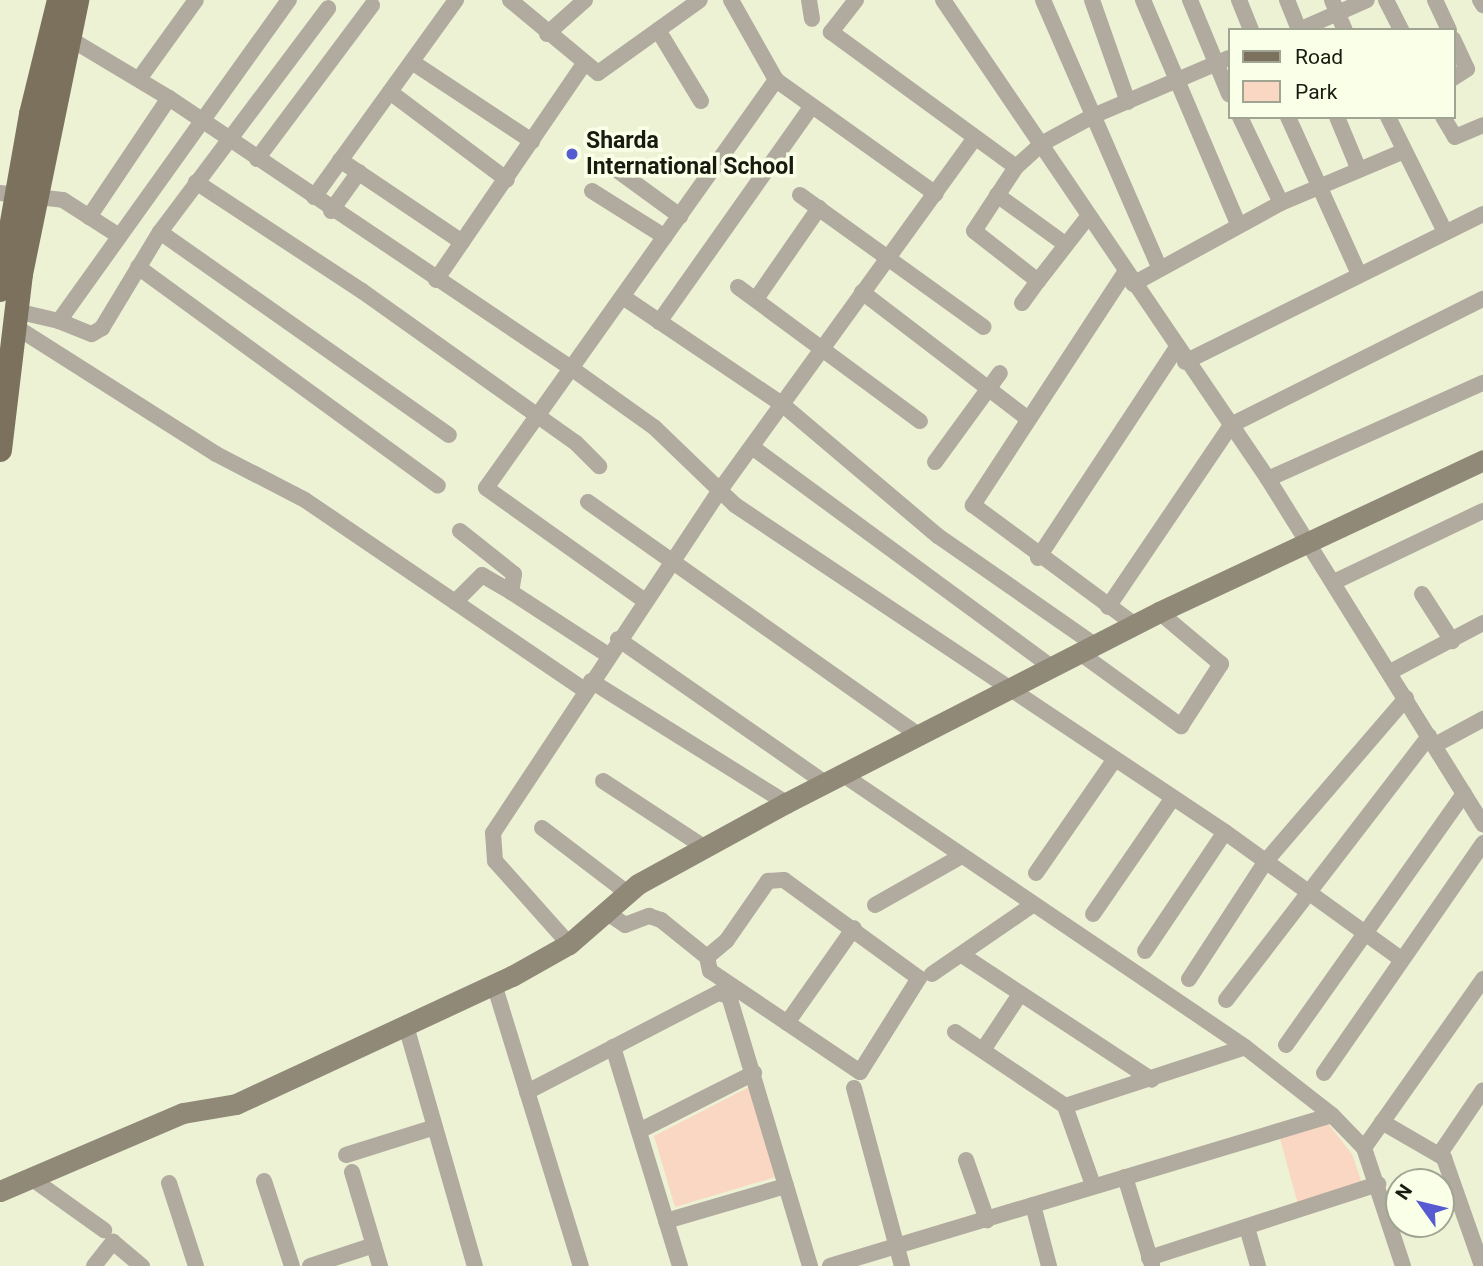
<!DOCTYPE html>
<style>
body{margin:0}
#map{position:relative;width:1483px;height:1266px;overflow:hidden;background:#edf2d5;font-family:Roboto,sans-serif}
div>[style]{position:absolute}
[style*='--x']{left:calc(var(--x)*1px);top:calc(var(--y)*1px);width:calc(var(--w)*1px);rotate:calc(var(--a)*1deg)}
.green>*{inset:0;background:#fad7c3}
.street>*{height:16px;margin:-8px;padding:0 8px;transform-origin:8px;border-radius:8px;background:#b0aa9f}
.secondary>*{height:21px;margin:-10.5px;padding:0 10.5px;transform-origin:10.5px;border-radius:10.5px;background:#918978}
.primary>*{height:24px;margin:-12px;padding:0 12px;transform-origin:12px;border-radius:12px;background:#7c715d}
.dots>*{width:19px;height:19px;translate:-50% -50%;box-sizing:border-box;border:4px solid #faffe8;border-radius:50%}
span{translate:-50% -50%;white-space:nowrap;text-align:center;line-height:1.15;-webkit-text-stroke:7px #faffe8;paint-order:stroke}
.poi-label{font-size:23px;color:#191b11;font-weight:700}
.left{translate:0 -50%;text-align:left}
.legend{position:absolute;left:1228px;top:28px;width:228px;height:91px;box-sizing:border-box;background:#faffe8;border:2px solid #a0a492;margin:0;padding:9px 12px;list-style:none;font-size:21px;color:#191b11}
.legend li{display:flex;align-items:center;gap:14px;height:35px}
.legend b{width:35px;border:2px solid #a0a492}
.north{position:absolute;left:1385px;top:1168px;width:70px;height:70px;box-sizing:border-box;background:#faffe8;border:2px solid #a0a492;border-radius:50%;rotate:304deg;font-size:19px;font-weight:700;line-height:28px;text-align:center;color:#191b11}
.north::after{content:'';display:block;margin:auto;width:24px;height:32px;background:#565bd2;clip-path:polygon(50% 0,100% 100%,50% 72%,0 100%)}
</style>
<div id="map">
<div class="green">
<i style="clip-path:polygon(749px 1087px,776px 1177px,675px 1207px,654px 1136px)"></i>
<i style="clip-path:polygon(1326px 1121px,1352px 1154px,1364px 1189px,1299px 1208px,1279px 1135px)"></i>
</div>
<div class="street">
<i style="--x:510;--y:0;--w:114;--a:39.7"></i>
<i style="--x:598;--y:73;--w:125;--a:-35.6"></i>
<i style="--x:731;--y:0;--w:92;--a:60.6"></i>
<i style="--x:776;--y:80;--w:196;--a:35.5"></i>
<i style="--x:809;--y:0;--w:19;--a:81"></i>
<i style="--x:856;--y:0;--w:41;--a:128"></i>
<i style="--x:831;--y:32;--w:229;--a:36.1"></i>
<i style="--x:943;--y:0;--w:579;--a:55.84"></i>
<i style="--x:1268;--y:479;--w:407;--a:58.1"></i>
<i style="--x:1043;--y:0;--w:291;--a:66.5"></i>
<i style="--x:1092;--y:0;--w:108;--a:70.6"></i>
<i style="--x:1143;--y:0;--w:243;--a:67"></i>
<i style="--x:1190;--y:0;--w:102;--a:67.5"></i>
<i style="--x:1239;--y:0;--w:32;--a:68"></i>
<i style="--x:1287;--y:0;--w:32;--a:68"></i>
<i style="--x:1332;--y:0;--w:33;--a:67"></i>
<i style="--x:1386;--y:0;--w:34;--a:63"></i>
<i style="--x:1435;--y:0;--w:33;--a:65"></i>
<i style="--x:1480;--y:0;--w:6;--a:59"></i>
<i style="--x:658;--y:30;--w:83;--a:58.8"></i>
<i style="--x:1299;--y:30;--w:74;--a:-23.8"></i>
<i style="--x:62;--y:34;--w:125;--a:30.9"></i>
<i style="--x:169;--y:98;--w:484;--a:33.9"></i>
<i style="--x:571;--y:368;--w:103;--a:35.5"></i>
<i style="--x:655;--y:428;--w:111;--a:43.9"></i>
<i style="--x:735;--y:505;--w:589;--a:33.72"></i>
<i style="--x:1225;--y:832;--w:217;--a:35.8"></i>
<i style="--x:547;--y:34;--w:51;--a:-41.8"></i>
<i style="--x:1453;--y:39;--w:33;--a:65"></i>
<i style="--x:1467;--y:69;--w:17;--a:147"></i>
<i style="--x:412;--y:62;--w:144;--a:33.4"></i>
<i style="--x:139;--y:79;--w:97;--a:-54.2"></i>
<i style="--x:390;--y:92;--w:146;--a:36.9"></i>
<i style="--x:1240;--y:117;--w:95;--a:64.5"></i>
<i style="--x:1288;--y:117;--w:172;--a:65.7"></i>
<i style="--x:1337;--y:117;--w:57;--a:67.5"></i>
<i style="--x:1388;--y:117;--w:126;--a:63.6"></i>
<i style="--x:1443;--y:117;--w:23;--a:59"></i>
<i style="--x:1455;--y:137;--w:30;--a:-23"></i>
<i style="--x:257;--y:159;--w:192;--a:-53.2"></i>
<i style="--x:340;--y:160;--w:147;--a:33.9"></i>
<i style="--x:610;--y:165;--w:87;--a:36.1"></i>
<i style="--x:196;--y:182;--w:199;--a:33.3"></i>
<i style="--x:362;--y:291;--w:262;--a:35.4"></i>
<i style="--x:576;--y:443;--w:33;--a:45"></i>
<i style="--x:592;--y:191;--w:86;--a:32.2"></i>
<i style="--x:0;--y:193;--w:63;--a:6.3"></i>
<i style="--x:63;--y:200;--w:63;--a:32.7"></i>
<i style="--x:800;--y:195;--w:226;--a:35.7"></i>
<i style="--x:997;--y:195;--w:84;--a:35.8"></i>
<i style="--x:314;--y:197;--w:243;--a:-54.2"></i>
<i style="--x:331;--y:211;--w:48;--a:-54.3"></i>
<i style="--x:89;--y:217;--w:143;--a:-56.1"></i>
<i style="--x:160;--y:232;--w:353;--a:35.1"></i>
<i style="--x:138;--y:267;--w:371;--a:36.1"></i>
<i style="--x:1126;--y:271;--w:280;--a:123.2"></i>
<i style="--x:973;--y:505;--w:202;--a:36.5"></i>
<i style="--x:436;--y:280;--w:262;--a:-55.6"></i>
<i style="--x:1038;--y:281;--w:80;--a:-52.1"></i>
<i style="--x:1133;--y:284;--w:169;--a:-28.7"></i>
<i style="--x:1281;--y:203;--w:134;--a:-22.9"></i>
<i style="--x:738;--y:287;--w:226;--a:36.4"></i>
<i style="--x:862;--y:292;--w:208;--a:37.4"></i>
<i style="--x:623;--y:297;--w:193;--a:34"></i>
<i style="--x:783;--y:405;--w:203;--a:40.2"></i>
<i style="--x:938;--y:536;--w:191;--a:34.8"></i>
<i style="--x:756;--y:299;--w:111;--a:-55.3"></i>
<i style="--x:1022;--y:303;--w:27;--a:-54"></i>
<i style="--x:1038;--y:281;--w:81;--a:-142"></i>
<i style="--x:974;--y:231;--w:77;--a:-56.7"></i>
<i style="--x:1016;--y:167;--w:36;--a:-42"></i>
<i style="--x:1043;--y:143;--w:57;--a:-28.4"></i>
<i style="--x:1093;--y:116;--w:148;--a:-23.1"></i>
<i style="--x:16;--y:311;--w:44;--a:13.1"></i>
<i style="--x:59;--y:321;--w:395;--a:-54.4"></i>
<i style="--x:59;--y:321;--w:35;--a:22"></i>
<i style="--x:92;--y:334;--w:12;--a:-31"></i>
<i style="--x:102;--y:328;--w:112;--a:-58.9"></i>
<i style="--x:160;--y:232;--w:280;--a:-53.1"></i>
<i style="--x:659;--y:322;--w:261;--a:-54.7"></i>
<i style="--x:16;--y:327;--w:237;--a:32.4"></i>
<i style="--x:216;--y:454;--w:100;--a:27.3"></i>
<i style="--x:305;--y:500;--w:340;--a:34.2"></i>
<i style="--x:1185;--y:362;--w:333;--a:-26.4"></i>
<i style="--x:752;--y:447;--w:371;--a:36.3"></i>
<i style="--x:935;--y:462;--w:110;--a:-53.9"></i>
<i style="--x:1268;--y:479;--w:235;--a:-24.1"></i>
<i style="--x:588;--y:502;--w:404;--a:35.2"></i>
<i style="--x:460;--y:531;--w:69;--a:38.5"></i>
<i style="--x:514;--y:574;--w:18;--a:99"></i>
<i style="--x:511;--y:592;--w:116;--a:33"></i>
<i style="--x:1038;--y:558;--w:253;--a:-56.6"></i>
<i style="--x:1334;--y:582;--w:165;--a:-25.5"></i>
<i style="--x:1422;--y:594;--w:56;--a:57.4"></i>
<i style="--x:645;--y:601;--w:195;--a:-144.6"></i>
<i style="--x:486;--y:488;--w:501;--a:-54.6"></i>
<i style="--x:455;--y:602;--w:38;--a:-45"></i>
<i style="--x:482;--y:575;--w:34;--a:30"></i>
<i style="--x:1108;--y:607;--w:220;--a:-55.9"></i>
<i style="--x:1231;--y:425;--w:282;--a:-26.6"></i>
<i style="--x:618;--y:639;--w:252;--a:34.8"></i>
<i style="--x:1080;--y:653;--w:125;--a:35.9"></i>
<i style="--x:1181;--y:726;--w:74;--a:-57.2"></i>
<i style="--x:1221;--y:664;--w:81;--a:-140"></i>
<i style="--x:1392;--y:671;--w:103;--a:-27.8"></i>
<i style="--x:591;--y:681;--w:230;--a:32"></i>
<i style="--x:1435;--y:745;--w:55;--a:-28.4"></i>
<i style="--x:842;--y:774;--w:487;--a:34.1"></i>
<i style="--x:1245;--y:1047;--w:110;--a:38"></i>
<i style="--x:1332;--y:1115;--w:46;--a:45.9"></i>
<i style="--x:1364;--y:1148;--w:124;--a:71.7"></i>
<i style="--x:603;--y:781;--w:124;--a:33.2"></i>
<i style="--x:542;--y:828;--w:106;--a:37.3"></i>
<i style="--x:1036;--y:873;--w:135;--a:-55.3"></i>
<i style="--x:875;--y:905;--w:98;--a:-29.5"></i>
<i style="--x:606;--y:912;--w:23;--a:34"></i>
<i style="--x:625;--y:925;--w:26;--a:-21"></i>
<i style="--x:649;--y:916;--w:13;--a:18"></i>
<i style="--x:661;--y:920;--w:59;--a:38.8"></i>
<i style="--x:707;--y:957;--w:26;--a:-40"></i>
<i style="--x:727;--y:940;--w:72;--a:-55.2"></i>
<i style="--x:768;--y:881;--w:16;--a:-4"></i>
<i style="--x:784;--y:880;--w:167;--a:36"></i>
<i style="--x:919;--y:978;--w:111;--a:122.1"></i>
<i style="--x:860;--y:1072;--w:181;--a:-146"></i>
<i style="--x:710;--y:971;--w:14;--a:-102"></i>
<i style="--x:1093;--y:914;--w:140;--a:-55.5"></i>
<i style="--x:569;--y:944;--w:111;--a:-131.7"></i>
<i style="--x:495;--y:861;--w:28;--a:-94"></i>
<i style="--x:493;--y:833;--w:411;--a:-56.5"></i>
<i style="--x:720;--y:490;--w:435;--a:-54.1"></i>
<i style="--x:1145;--y:951;--w:143;--a:-56.1"></i>
<i style="--x:962;--y:955;--w:227;--a:33.3"></i>
<i style="--x:932;--y:974;--w:120;--a:-34.5"></i>
<i style="--x:1189;--y:979;--w:141;--a:-56.9"></i>
<i style="--x:1266;--y:861;--w:215;--a:-49.3"></i>
<i style="--x:494;--y:984;--w:295;--a:72.9"></i>
<i style="--x:1226;--y:1000;--w:333;--a:-52.4"></i>
<i style="--x:787;--y:1023;--w:116;--a:-54.8"></i>
<i style="--x:406;--y:1026;--w:250;--a:74"></i>
<i style="--x:955;--y:1032;--w:133;--a:33.9"></i>
<i style="--x:1065;--y:1106;--w:84;--a:70.5"></i>
<i style="--x:1286;--y:1045;--w:308;--a:-54.7"></i>
<i style="--x:613;--y:1047;--w:229;--a:73"></i>
<i style="--x:983;--y:1050;--w:67;--a:-56.5"></i>
<i style="--x:1324;--y:1073;--w:280;--a:-55.3"></i>
<i style="--x:854;--y:1088;--w:184;--a:74.9"></i>
<i style="--x:527;--y:1092;--w:215;--a:-27.4"></i>
<i style="--x:718;--y:993;--w:11;--a:15"></i>
<i style="--x:729;--y:996;--w:282;--a:73.3"></i>
<i style="--x:1065;--y:1106;--w:189;--a:-18.1"></i>
<i style="--x:1382;--y:1122;--w:72;--a:30.1"></i>
<i style="--x:1444;--y:1158;--w:114;--a:70.6"></i>
<i style="--x:639;--y:1131;--w:129;--a:-26.8"></i>
<i style="--x:1364;--y:1148;--w:207;--a:-54.8"></i>
<i style="--x:346;--y:1155;--w:93;--a:-17.5"></i>
<i style="--x:1439;--y:1155;--w:78;--a:-55.9"></i>
<i style="--x:966;--y:1160;--w:64;--a:70.7"></i>
<i style="--x:352;--y:1172;--w:98;--a:73.4"></i>
<i style="--x:1125;--y:1177;--w:92;--a:72.9"></i>
<i style="--x:31;--y:1178;--w:90;--a:35.5"></i>
<i style="--x:264;--y:1181;--w:89;--a:71.8"></i>
<i style="--x:169;--y:1183;--w:87;--a:72"></i>
<i style="--x:1033;--y:1205;--w:63;--a:75.3"></i>
<i style="--x:666;--y:1221;--w:125;--a:-16.3"></i>
<i style="--x:1248;--y:1231;--w:36;--a:74"></i>
<i style="--x:1149;--y:1258;--w:241;--a:-17.9"></i>
<i style="--x:94;--y:1266;--w:31;--a:-52"></i>
<i style="--x:113;--y:1242;--w:38;--a:40"></i>
<i style="--x:310;--y:1266;--w:67;--a:-18.2"></i>
<i style="--x:830;--y:1266;--w:524;--a:-16.74"></i>
</div>
<div class="secondary">
<i style="--x:0;--y:1191;--w:199;--a:-23.1"></i>
<i style="--x:183;--y:1113;--w:54;--a:-9.6"></i>
<i style="--x:236;--y:1104;--w:304;--a:-24.9"></i>
<i style="--x:512;--y:976;--w:65;--a:-29.3"></i>
<i style="--x:569;--y:944;--w:91;--a:-41"></i>
<i style="--x:638;--y:884;--w:169;--a:-28.7"></i>
<i style="--x:786;--y:803;--w:419;--a:-27.1"></i>
<i style="--x:1159;--y:612;--w:358;--a:-25.1"></i>
</div>
<div class="primary">
<i style="--x:0;--y:290;--w:179;--a:-80"></i>
<i style="--x:31;--y:114;--w:117;--a:-76.2"></i>
<i style="--x:0;--y:450;--w:177;--a:-83.2"></i>
<i style="--x:21;--y:274;--w:280;--a:-78.4"></i>
</div>
<div class="dots">
<i style="left:572px;top:154px;background:#565bd2"></i>
</div>
<div class="poi-label">
<span class="left" style="left:586px;top:154px">Sharda<br>International School</span>
</div>
<ul class="legend">
<li><b style="height:9px;background:#7c715d"></b>Road</li>
<li><b style="height:19px;background:#fad7c3"></b>Park</li>
</ul>
<div class="north">N</div>
</div>
